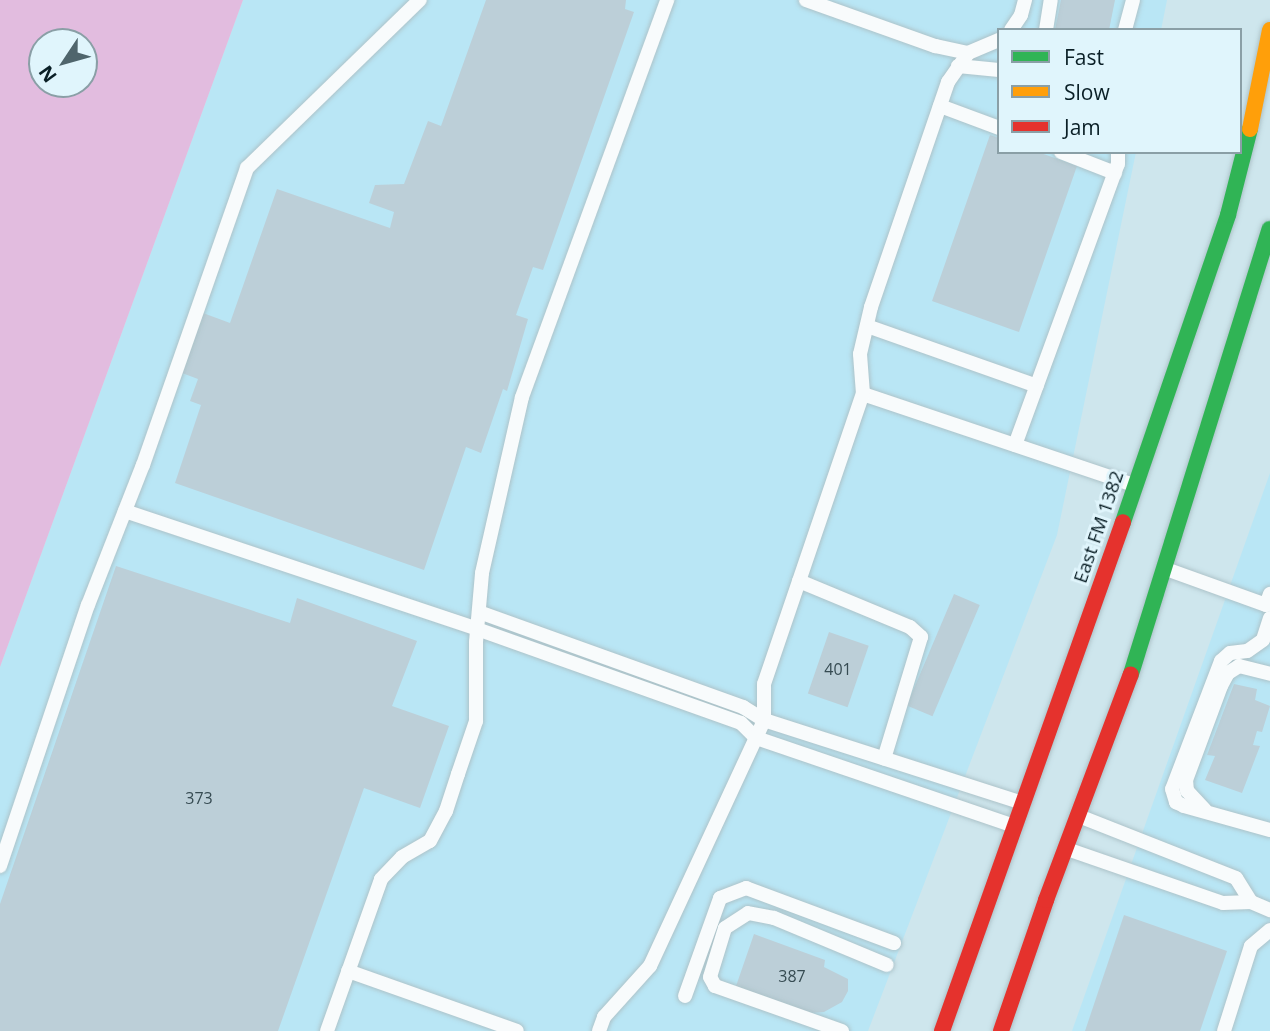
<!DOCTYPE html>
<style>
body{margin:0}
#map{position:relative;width:1270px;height:1031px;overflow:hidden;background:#cee6ed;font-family:"Open Sans",sans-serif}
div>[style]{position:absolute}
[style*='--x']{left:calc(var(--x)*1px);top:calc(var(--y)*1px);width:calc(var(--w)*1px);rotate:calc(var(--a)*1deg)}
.built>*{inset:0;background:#b9e6f5}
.green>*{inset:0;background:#e2bcdf}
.building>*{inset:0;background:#bccfd8;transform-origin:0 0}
.roads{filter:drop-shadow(0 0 2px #adc3c9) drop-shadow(0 0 2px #adc3c9)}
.lane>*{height:14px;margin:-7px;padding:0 7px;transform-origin:7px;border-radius:7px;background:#f8fbfc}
.fast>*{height:16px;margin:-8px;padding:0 8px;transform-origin:8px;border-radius:8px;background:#30b455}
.slow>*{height:16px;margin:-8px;padding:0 8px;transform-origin:8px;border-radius:8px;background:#ff9f0a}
.jam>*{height:16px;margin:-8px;padding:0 8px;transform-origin:8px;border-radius:8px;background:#e5322d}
span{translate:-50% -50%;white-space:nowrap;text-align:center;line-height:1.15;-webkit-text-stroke:6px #e0f5fc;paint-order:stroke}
.number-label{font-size:16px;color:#364b52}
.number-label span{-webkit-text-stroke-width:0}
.street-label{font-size:19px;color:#0a1f26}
.legend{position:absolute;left:997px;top:28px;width:245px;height:126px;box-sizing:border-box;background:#e0f5fc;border:2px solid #8a9fa6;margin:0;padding:9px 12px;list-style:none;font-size:21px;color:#0a1f26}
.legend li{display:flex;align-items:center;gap:14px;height:35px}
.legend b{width:35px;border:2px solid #8a9fa6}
.north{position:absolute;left:28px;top:28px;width:70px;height:70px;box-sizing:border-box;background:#e0f5fc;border:2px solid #8a9fa6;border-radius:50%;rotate:234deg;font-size:19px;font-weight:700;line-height:28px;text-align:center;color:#0a1f26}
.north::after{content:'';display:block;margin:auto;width:24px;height:32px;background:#4f656c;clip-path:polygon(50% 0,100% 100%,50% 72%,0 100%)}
</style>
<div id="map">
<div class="built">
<i style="clip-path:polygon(243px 0,1167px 0,1161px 30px,999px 30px,999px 152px,1136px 152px,1057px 535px,868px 1031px,0 1031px,0 667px)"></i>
<i style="clip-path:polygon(1270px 473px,1270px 1031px,1072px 1031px)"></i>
</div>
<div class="green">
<i style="clip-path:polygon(evenodd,0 0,243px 0,0 667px,0 0,42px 42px,84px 42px,84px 84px,42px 84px,42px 42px)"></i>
</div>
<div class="building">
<i style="clip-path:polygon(486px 0,626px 0,625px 9px,634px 12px,543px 270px,533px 267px,516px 315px,528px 319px,507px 391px,503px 389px,481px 453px,466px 447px,424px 570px,175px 483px,201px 405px,190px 401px,198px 379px,182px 373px,203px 313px,230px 323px,277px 189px,390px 228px,394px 212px,369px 203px,375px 185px,404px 184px,428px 121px,441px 126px)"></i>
<i style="clip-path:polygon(1061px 0,1115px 0,1109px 30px,1055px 30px)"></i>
<i style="clip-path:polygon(990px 135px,999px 138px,999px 152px,1038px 152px,1077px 166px,1019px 332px,932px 301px)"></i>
<i style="clip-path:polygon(116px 566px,290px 623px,297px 598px,417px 641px,392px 706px,449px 726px,420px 808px,364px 788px,278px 1031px,0 1031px,0 904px)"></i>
<i style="left:954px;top:594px;width:28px;height:121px;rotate:23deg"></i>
<i style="left:829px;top:632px;width:42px;height:65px;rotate:19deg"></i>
<i style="clip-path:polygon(1234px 684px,1257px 689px,1255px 700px,1270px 706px,1262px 732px,1257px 731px,1253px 745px,1260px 746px,1242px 793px,1205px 780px,1215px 756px,1207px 755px)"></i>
<i style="clip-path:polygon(1124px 915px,1227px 951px,1200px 1031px,1085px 1031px)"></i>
<i style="clip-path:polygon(754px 934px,825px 960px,824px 967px,848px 979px,848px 991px,842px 1002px,824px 1012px,809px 1013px,735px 989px)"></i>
</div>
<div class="roads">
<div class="lane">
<i style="--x:1011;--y:30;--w:18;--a:-56"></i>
<i style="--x:1021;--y:15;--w:16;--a:-75"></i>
<i style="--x:1046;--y:30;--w:30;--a:-81"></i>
<i style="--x:1125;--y:30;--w:31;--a:-75"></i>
<i style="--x:968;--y:53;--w:34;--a:-23"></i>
<i style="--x:958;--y:66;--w:41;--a:5.6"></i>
<i style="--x:940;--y:106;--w:63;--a:20.4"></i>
<i style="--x:1061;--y:152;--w:58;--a:21.3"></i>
<i style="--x:867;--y:326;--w:180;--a:19.4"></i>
<i style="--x:863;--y:394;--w:286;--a:18.6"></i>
<i style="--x:1015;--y:445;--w:299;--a:-69.9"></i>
<i style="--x:1118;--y:164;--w:12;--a:-90"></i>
<i style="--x:125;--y:511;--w:371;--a:18.5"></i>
<i style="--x:477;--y:629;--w:280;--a:19.6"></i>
<i style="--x:741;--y:723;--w:21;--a:45"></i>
<i style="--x:756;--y:738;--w:270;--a:18.8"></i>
<i style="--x:1166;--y:569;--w:106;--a:19.8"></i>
<i style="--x:1266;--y:605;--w:12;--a:-70"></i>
<i style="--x:799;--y:581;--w:120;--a:22.5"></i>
<i style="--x:910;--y:627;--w:15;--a:42"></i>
<i style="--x:921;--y:637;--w:127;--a:106.9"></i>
<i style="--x:479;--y:612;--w:281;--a:19.8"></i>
<i style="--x:743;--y:707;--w:25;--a:32"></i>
<i style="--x:764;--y:720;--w:272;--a:17.8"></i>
<i style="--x:1270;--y:618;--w:23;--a:108"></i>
<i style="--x:1263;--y:640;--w:19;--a:145"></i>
<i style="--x:1247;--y:651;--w:17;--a:173"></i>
<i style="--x:1230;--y:653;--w:12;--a:138"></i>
<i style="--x:1221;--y:661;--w:137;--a:110.9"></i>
<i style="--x:1172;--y:789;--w:14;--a:73"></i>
<i style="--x:1176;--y:802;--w:9;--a:27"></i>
<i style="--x:1184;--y:806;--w:89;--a:15.6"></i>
<i style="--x:1205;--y:810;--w:26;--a:-133"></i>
<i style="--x:1187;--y:791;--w:11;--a:-95"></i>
<i style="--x:1186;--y:780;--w:100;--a:-69.6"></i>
<i style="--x:1221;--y:686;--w:15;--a:-62"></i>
<i style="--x:1228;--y:673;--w:13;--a:-32"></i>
<i style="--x:1239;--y:666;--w:32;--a:14"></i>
<i style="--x:1067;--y:849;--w:165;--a:19.1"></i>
<i style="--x:1223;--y:903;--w:28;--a:-2"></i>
<i style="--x:1251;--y:902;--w:28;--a:-122"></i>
<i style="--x:1236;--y:878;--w:167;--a:-158.5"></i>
<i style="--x:0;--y:866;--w:275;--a:-71.4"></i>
<i style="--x:88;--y:605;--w:150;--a:-68.6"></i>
<i style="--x:143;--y:465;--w:315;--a:-70.7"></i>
<i style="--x:247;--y:168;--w:241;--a:-44.2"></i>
<i style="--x:1251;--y:902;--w:21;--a:23"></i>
<i style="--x:348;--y:971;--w:179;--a:19.5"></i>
<i style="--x:685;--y:996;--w:104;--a:-70.3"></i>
<i style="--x:720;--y:898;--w:28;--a:-21"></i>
<i style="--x:746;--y:888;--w:158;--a:20.4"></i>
<i style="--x:327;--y:1031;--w:161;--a:-70.4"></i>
<i style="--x:381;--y:879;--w:30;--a:-46"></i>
<i style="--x:402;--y:857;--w:32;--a:-30"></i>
<i style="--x:430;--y:841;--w:34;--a:-62"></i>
<i style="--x:446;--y:811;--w:39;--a:-72"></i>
<i style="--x:458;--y:774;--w:56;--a:-71.2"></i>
<i style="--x:476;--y:721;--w:79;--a:-90"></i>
<i style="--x:476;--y:642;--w:69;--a:-85"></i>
<i style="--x:482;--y:573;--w:180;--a:-77.2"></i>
<i style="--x:522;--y:397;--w:423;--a:-69.9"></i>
<i style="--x:599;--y:1031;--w:15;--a:-70"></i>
<i style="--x:604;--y:1017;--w:69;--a:-48"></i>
<i style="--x:650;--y:966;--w:271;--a:-65.1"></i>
<i style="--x:764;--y:720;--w:36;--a:-90"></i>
<i style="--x:764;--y:684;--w:306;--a:-71.2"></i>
<i style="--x:863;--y:394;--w:40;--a:-94.3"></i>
<i style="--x:860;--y:354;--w:48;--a:-76.8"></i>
<i style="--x:871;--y:307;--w:238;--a:-71.1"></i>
<i style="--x:948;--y:82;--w:35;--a:-55"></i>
<i style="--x:968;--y:53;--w:34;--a:-168"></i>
<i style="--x:935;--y:46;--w:137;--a:-160.4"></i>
<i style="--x:842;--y:1031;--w:135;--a:-160.5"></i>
<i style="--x:715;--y:986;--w:10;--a:-119"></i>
<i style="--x:710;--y:977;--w:51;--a:-73"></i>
<i style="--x:725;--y:928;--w:27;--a:-33"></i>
<i style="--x:748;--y:913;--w:26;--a:11"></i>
<i style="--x:774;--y:918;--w:122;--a:22.6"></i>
<i style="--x:1224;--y:1031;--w:89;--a:-72.4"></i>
<i style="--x:1251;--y:946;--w:25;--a:-40"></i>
</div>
<div class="fast">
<i style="--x:1123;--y:522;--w:324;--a:-71.1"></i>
<i style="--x:1228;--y:215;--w:89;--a:-75.7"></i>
<i style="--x:1131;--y:674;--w:466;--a:-72.7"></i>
</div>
<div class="slow">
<i style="--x:1250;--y:129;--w:101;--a:-78.6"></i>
</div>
<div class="jam">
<i style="--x:942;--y:1031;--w:540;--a:-70.42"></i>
<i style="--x:1001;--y:1031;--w:139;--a:-71"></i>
<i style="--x:1046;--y:900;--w:241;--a:-69.4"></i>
</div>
</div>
<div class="number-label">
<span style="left:838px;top:669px">401</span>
<span style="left:199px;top:798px">373</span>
<span style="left:792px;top:976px">387</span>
</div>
<div class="street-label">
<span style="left:1099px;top:527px;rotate:-71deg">East FM 1382</span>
</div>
<ul class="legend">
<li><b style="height:9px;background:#30b455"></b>Fast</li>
<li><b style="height:9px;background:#ff9f0a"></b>Slow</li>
<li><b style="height:9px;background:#e5322d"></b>Jam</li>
</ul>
<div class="north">N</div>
</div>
